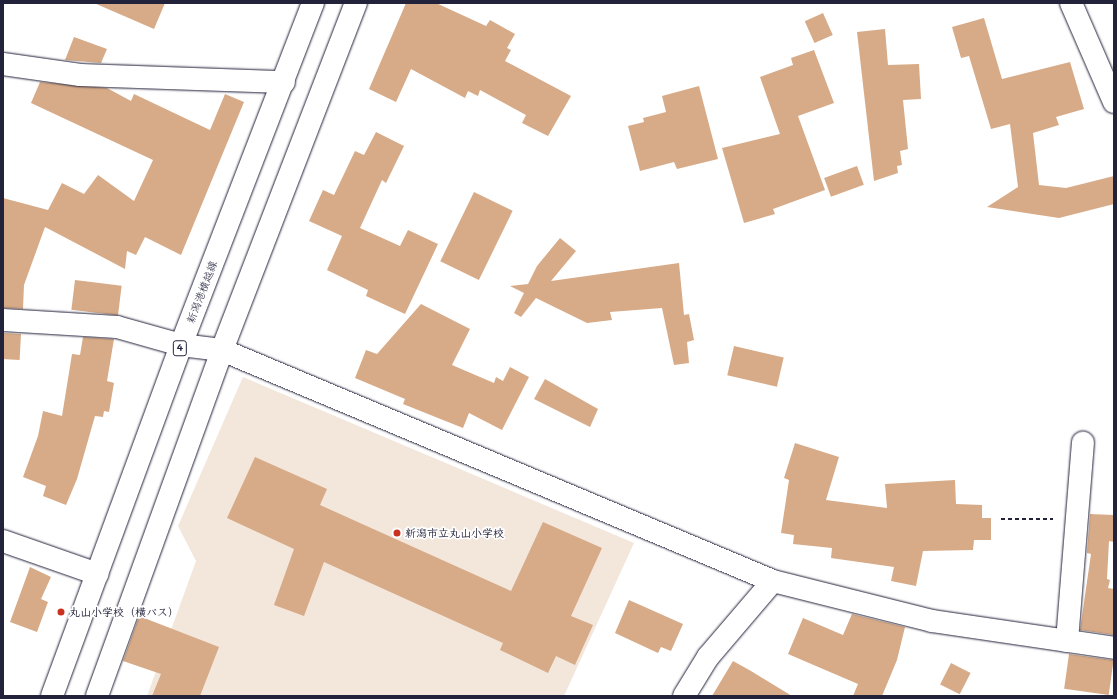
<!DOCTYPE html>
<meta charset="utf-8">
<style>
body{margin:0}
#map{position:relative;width:1117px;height:699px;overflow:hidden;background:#fff;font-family:Mali,"Klee One",sans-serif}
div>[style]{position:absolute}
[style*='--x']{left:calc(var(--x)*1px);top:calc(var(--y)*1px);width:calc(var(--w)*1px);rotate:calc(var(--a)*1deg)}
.built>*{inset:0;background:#f3e6db}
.building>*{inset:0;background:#d7ab88;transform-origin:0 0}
.path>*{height:2.5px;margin-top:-1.25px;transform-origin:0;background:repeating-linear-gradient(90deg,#22223b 0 4px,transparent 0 7px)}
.roads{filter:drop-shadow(0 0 1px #22223b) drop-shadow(0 0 1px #22223b)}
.street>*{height:22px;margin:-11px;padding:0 11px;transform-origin:11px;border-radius:11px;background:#fff}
.primary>*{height:22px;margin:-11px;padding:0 11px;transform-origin:11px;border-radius:11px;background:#fff}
.dots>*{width:11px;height:11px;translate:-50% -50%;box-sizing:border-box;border:2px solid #fff;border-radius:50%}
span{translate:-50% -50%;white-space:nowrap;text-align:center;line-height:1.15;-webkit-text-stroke:3.5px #fff;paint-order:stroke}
.shield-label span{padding:1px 3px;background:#fff;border:1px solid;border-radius:3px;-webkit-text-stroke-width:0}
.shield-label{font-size:10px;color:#22223b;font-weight:700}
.street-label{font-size:11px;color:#22223b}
.poi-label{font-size:11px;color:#22223b;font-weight:700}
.left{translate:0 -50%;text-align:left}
.frame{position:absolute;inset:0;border:4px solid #22223b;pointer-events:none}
</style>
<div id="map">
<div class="built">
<i style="clip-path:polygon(243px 377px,634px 543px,564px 696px,147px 696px,196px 561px,178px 526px)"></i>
</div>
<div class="building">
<i style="clip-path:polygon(94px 3px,165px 3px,154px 29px)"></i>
<i style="clip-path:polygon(406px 3px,436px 3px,486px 26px,490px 20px,515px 34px,507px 48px,511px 50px,505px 61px,571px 96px,548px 136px,522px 123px,526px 115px,480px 90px,478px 96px,468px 91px,465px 98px,411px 69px,396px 102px,369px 89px)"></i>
<i style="left:823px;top:13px;width:24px;height:20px;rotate:66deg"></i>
<i style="clip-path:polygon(984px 18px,1002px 79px,1070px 62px,1084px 109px,1056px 117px,1059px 125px,1033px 133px,1039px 185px,1066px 188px,1114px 176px,1114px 204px,1059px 218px,987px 207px,1018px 187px,1010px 124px,991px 129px,969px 56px,961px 58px,952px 27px)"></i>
<i style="clip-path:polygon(885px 29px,888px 65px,919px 64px,921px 99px,903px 100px,908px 149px,900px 151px,902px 165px,897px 166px,898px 173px,874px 181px,857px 32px)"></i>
<i style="clip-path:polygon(74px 37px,107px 49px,101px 63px,65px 60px)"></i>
<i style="clip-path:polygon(814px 50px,834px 103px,798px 116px,825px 190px,773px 209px,775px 214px,744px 223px,722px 148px,780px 134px,760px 77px,793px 65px,791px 58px)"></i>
<i style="clip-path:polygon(40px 82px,107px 88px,131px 101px,134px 94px,210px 130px,225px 94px,244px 102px,181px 255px,145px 237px,136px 255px,127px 251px,125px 269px,45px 227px,24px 285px,23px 309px,3px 308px,3px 198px,48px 210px,62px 183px,84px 194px,98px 175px,134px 201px,153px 160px,31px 103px)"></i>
<i style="clip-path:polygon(699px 86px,718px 159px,677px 169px,674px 162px,640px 171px,628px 126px,644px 122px,643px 118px,666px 112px,662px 96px)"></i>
<i style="clip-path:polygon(376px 132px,404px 146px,386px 183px,382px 180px,360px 228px,400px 246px,408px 230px,438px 244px,405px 314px,366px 296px,368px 290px,327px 270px,342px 236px,309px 221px,323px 190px,334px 195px,355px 151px,364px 155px)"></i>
<i style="left:857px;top:166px;width:20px;height:35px;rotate:70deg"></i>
<i style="left:474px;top:192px;width:43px;height:77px;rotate:26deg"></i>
<i style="clip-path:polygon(560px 238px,576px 251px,551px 281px,679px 263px,684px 315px,689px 314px,694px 340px,687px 342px,689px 363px,674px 365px,662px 308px,610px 312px,612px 320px,587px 323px,536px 298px,521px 317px,514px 313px,524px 293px,510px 286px,528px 284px,537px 266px)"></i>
<i style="left:75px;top:280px;width:47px;height:30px;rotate:7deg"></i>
<i style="clip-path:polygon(421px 304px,470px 329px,452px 365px,494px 383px,496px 377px,503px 381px,510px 367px,529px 377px,502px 430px,469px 413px,463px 428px,403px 404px,405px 399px,355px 378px,366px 350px,377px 354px)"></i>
<i style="left:3px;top:333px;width:18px;height:26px;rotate:3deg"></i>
<i style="clip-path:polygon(83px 337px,114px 339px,107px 381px,114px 383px,109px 412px,104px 411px,103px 417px,95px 416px,77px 479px,66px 505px,43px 496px,46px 486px,23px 477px,38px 436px,43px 411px,62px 416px,72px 354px,80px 355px)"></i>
<i style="left:734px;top:346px;width:51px;height:30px;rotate:13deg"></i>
<i style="clip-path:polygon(545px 379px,598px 409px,590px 427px,534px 399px)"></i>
<i style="clip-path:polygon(795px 443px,839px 457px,826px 500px,887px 508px,885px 484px,955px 480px,956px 504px,982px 505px,982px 518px,991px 518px,991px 540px,974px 540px,973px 550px,923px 551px,916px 586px,891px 581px,894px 567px,831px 558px,832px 548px,793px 544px,794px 535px,781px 533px,789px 480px,784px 478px)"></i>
<i style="clip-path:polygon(255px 457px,327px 489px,320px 505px,511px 591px,543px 522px,602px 548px,571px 616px,593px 625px,575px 665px,556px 656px,548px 673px,500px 650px,503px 643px,324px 562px,304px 616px,274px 605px,294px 549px,227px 518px)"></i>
<i style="clip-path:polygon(1090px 514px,1114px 515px,1114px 542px,1109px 541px,1107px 579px,1110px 580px,1108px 588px,1114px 589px,1114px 635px,1080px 630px,1091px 554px,1087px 553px)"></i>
<i style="clip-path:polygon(30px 567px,51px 577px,41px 599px,48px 602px,37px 632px,10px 622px)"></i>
<i style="clip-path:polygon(629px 600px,683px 624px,671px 651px,661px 647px,658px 653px,615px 633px)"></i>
<i style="clip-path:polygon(852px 614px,905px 627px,897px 660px,882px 696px,853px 696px,858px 684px,788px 654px,803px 618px,843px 635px)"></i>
<i style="clip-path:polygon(139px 616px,219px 647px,200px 696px,152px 696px,161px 674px,123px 661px)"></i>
<i style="left:1069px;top:654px;width:45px;height:35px;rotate:8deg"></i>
<i style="clip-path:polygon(733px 661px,751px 671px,792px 696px,712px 696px)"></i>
<i style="left:951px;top:663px;width:22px;height:24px;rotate:27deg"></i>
</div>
<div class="path">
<i style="--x:1001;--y:519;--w:52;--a:0"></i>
</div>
<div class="roads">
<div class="street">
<i style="--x:1071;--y:3;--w:108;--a:66.5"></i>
<i style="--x:3;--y:64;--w:78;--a:8.1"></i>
<i style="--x:80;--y:75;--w:204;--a:2"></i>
<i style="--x:3;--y:320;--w:114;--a:3.5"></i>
<i style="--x:117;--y:327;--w:66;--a:15.7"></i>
<i style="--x:181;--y:345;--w:41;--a:7"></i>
<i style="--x:222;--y:350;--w:597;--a:22.75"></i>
<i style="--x:773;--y:581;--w:164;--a:14.1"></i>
<i style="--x:932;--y:621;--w:184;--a:8.4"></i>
<i style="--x:3;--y:541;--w:100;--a:19.3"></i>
<i style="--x:1067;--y:641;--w:199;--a:-85.4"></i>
<i style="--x:684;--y:696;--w:46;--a:-58.4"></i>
<i style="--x:708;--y:657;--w:100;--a:-49.5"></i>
</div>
<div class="primary">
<i style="--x:52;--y:696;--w:374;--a:-69.8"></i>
<i style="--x:181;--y:345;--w:367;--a:-68.9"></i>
<i style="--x:97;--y:696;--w:368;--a:-70.1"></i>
<i style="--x:222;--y:350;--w:372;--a:-68.9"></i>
</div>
</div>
<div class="dots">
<i style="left:397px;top:533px;background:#c8321e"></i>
<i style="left:61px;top:612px;background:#c8321e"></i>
</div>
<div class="shield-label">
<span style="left:180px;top:348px">4</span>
</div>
<div class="street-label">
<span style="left:202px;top:292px;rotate:-69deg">新潟港横越線</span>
</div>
<div class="poi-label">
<span class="left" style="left:405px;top:533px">新潟市立丸山小学校</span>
<span class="left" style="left:69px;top:612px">丸山小学校（横バス）</span>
</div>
<div class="frame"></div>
</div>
